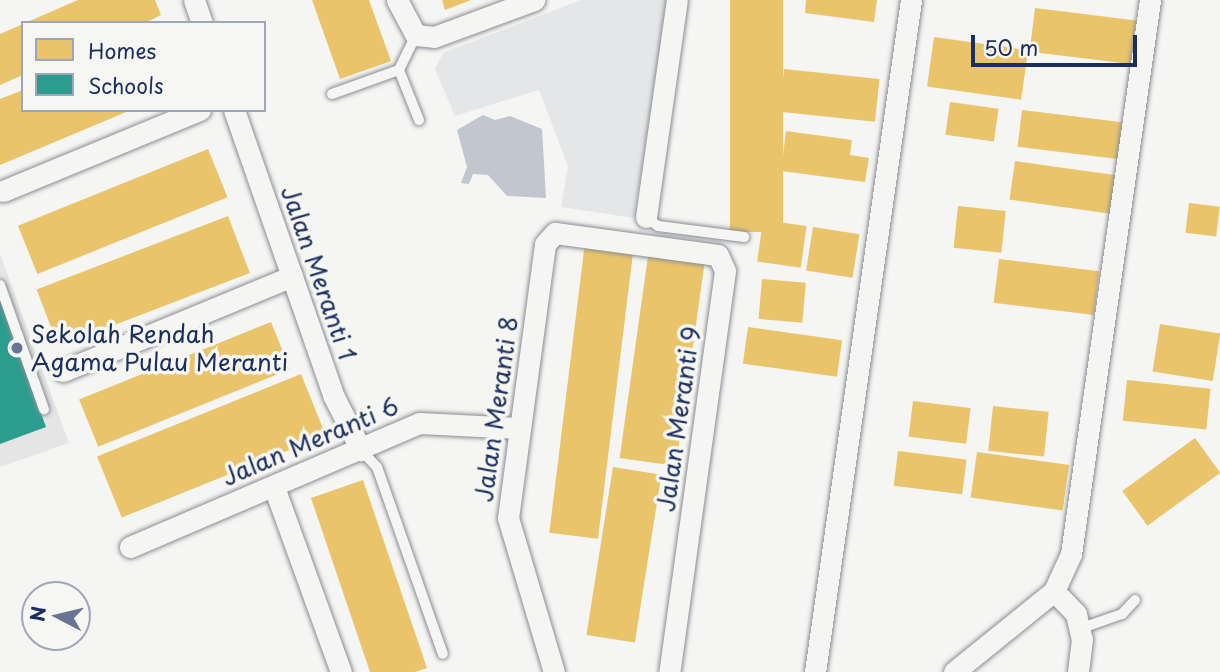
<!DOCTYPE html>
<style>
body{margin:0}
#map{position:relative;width:1220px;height:672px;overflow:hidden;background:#f5f5f3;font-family:"Playpen Sans",sans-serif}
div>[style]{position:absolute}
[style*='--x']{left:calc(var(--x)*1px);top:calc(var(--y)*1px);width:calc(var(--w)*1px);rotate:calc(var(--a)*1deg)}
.built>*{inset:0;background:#e5e5e6}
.green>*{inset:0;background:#e4e6e7}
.water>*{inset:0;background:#c1c6cf}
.homes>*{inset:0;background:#e9c46a;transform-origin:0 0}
.schools>*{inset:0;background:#2a9d8f}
.roads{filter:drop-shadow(0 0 2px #898d95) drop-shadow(0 0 2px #898d95)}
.service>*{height:10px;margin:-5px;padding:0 5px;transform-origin:5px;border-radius:5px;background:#f5f5f3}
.minor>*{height:21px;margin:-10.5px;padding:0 10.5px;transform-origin:10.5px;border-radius:10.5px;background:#f5f5f3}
.dots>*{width:19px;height:19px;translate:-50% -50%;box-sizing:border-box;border:4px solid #f6f6f2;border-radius:50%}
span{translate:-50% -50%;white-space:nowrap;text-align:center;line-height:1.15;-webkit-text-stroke:7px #f6f6f2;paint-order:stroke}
.street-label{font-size:24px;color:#1b2f5e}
.poi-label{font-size:24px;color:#1b2f5e}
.left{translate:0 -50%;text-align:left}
.legend{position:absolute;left:21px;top:21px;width:245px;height:91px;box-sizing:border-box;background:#f6f6f2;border:2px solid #9ea6b7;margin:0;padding:9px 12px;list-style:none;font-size:21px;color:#1b2f5e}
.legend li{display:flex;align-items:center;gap:14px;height:35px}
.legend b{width:35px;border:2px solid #9ea6b7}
.north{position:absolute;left:21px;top:581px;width:70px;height:70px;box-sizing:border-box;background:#f6f6f2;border:2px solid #9ea6b7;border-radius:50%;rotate:277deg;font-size:19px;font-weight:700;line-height:28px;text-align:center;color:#1b2f5e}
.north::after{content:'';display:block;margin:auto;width:24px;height:32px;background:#677492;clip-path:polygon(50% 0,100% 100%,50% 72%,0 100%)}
.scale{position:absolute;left:971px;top:35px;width:166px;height:32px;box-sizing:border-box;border:4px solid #1b2f5e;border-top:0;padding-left:9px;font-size:21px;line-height:24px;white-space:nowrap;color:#1b2f5e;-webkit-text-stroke:5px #f6f6f2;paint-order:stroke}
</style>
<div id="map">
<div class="built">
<i style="clip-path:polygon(0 254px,69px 443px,0 467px)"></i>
</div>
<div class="green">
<i style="clip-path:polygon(581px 0,667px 0,634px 218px,561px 207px,568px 166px,539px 90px,455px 116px,435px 69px,443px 53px)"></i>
</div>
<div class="water">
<i style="clip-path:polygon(483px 115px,495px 120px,510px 116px,542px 129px,546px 198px,507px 196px,488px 175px,473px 174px,469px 184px,461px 183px,467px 167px,457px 130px)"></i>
</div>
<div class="homes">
<i style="clip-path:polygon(78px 0,155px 0,161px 15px,145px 23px,25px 23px)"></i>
<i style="clip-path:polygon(312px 0,369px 0,391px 61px,340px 79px)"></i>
<i style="clip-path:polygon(442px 0,471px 0,445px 10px)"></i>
<i style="left:730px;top:0;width:53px;height:232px"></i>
<i style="clip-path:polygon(806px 0,877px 0,874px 22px,805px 13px)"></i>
<i style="left:1035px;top:8px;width:102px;height:44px;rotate:7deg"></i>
<i style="clip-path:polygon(23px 24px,23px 75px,0 85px,0 34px)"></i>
<i style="left:934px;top:37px;width:95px;height:50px;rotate:8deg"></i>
<i style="left:784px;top:69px;width:96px;height:43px;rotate:6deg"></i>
<i style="clip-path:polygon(23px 90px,23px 110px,131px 110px,0 165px,0 99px)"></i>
<i style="left:950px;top:102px;width:49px;height:33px;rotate:8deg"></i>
<i style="left:1022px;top:110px;width:101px;height:37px;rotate:7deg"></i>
<i style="clip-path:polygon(786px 131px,852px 140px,850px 155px,869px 158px,865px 182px,781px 171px)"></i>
<i style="left:208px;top:149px;width:52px;height:205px;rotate:68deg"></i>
<i style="left:1015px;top:161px;width:102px;height:39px;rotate:8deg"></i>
<i style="left:1189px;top:203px;width:31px;height:30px;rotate:7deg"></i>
<i style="left:958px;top:206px;width:48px;height:42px;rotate:6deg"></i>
<i style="left:228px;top:216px;width:61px;height:205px;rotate:69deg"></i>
<i style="left:763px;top:220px;width:44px;height:42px;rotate:8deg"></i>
<i style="left:813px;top:227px;width:47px;height:44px;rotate:9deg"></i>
<i style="left:585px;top:242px;width:49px;height:293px;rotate:7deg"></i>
<i style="left:649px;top:249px;width:57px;height:211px;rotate:8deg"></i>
<i style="left:999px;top:259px;width:101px;height:44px;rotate:7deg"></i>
<i style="left:762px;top:279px;width:44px;height:40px;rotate:5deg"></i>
<i style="left:271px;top:322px;width:51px;height:207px;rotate:68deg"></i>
<i style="left:1160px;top:324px;width:61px;height:48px;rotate:9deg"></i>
<i style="left:748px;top:327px;width:95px;height:37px;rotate:8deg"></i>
<i style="left:301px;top:374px;width:66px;height:220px;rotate:68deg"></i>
<i style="left:1127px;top:380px;width:84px;height:41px;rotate:6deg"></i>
<i style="left:913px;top:401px;width:58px;height:36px;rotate:7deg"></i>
<i style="left:993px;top:406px;width:56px;height:45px;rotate:6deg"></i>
<i style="left:1195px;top:438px;width:43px;height:90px;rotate:54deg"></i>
<i style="left:898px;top:451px;width:69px;height:35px;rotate:7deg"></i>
<i style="left:977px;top:452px;width:93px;height:46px;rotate:8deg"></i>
<i style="left:613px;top:467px;width:49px;height:170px;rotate:9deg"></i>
<i style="clip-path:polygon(363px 480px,427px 668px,415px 672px,370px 672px,311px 498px)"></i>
</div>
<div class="schools">
<i style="clip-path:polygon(0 299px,46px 427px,0 444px)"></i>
</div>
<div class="roads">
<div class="service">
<i style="--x:416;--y:35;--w:39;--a:116"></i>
<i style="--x:399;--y:70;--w:54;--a:68.2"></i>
<i style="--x:332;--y:94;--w:71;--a:-19.7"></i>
<i style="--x:646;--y:217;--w:15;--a:37"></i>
<i style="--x:658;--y:226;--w:87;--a:7.3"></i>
<i style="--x:0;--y:285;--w:132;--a:70.5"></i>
<i style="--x:361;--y:450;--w:23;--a:47"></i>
<i style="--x:377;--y:467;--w:198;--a:70.6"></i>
<i style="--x:1079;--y:629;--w:46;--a:-19.2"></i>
<i style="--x:1122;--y:614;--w:19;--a:-47"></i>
</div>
<div class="minor">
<i style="--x:194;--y:0;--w:24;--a:71"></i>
<i style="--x:397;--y:0;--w:40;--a:62"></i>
<i style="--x:416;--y:35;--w:18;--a:6"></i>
<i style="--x:434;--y:37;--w:107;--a:-20.3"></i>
<i style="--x:234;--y:110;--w:302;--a:70.8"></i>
<i style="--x:333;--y:395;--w:62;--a:63"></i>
<i style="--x:3;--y:191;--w:213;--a:-22.4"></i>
<i style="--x:646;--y:217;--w:219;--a:-81.9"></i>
<i style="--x:63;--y:371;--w:248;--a:-22.5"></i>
<i style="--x:274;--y:487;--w:197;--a:70.1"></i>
<i style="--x:130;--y:547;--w:315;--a:-23.2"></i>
<i style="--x:420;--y:423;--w:98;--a:2.9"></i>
<i style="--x:1054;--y:591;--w:32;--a:46"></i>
<i style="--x:1076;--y:614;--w:26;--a:77"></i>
<i style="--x:1082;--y:639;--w:33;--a:97"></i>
<i style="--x:554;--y:672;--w:161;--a:-106.6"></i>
<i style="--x:508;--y:518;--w:276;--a:-82.3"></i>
<i style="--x:545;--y:244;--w:15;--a:-48"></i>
<i style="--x:555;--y:233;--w:164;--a:7.7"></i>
<i style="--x:718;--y:255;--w:17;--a:66"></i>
<i style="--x:725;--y:271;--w:405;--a:97.9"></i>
<i style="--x:815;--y:672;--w:679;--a:-81.87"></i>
<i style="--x:954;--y:672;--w:129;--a:-39"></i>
<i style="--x:1054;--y:591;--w:41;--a:-65.3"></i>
<i style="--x:1071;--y:554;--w:560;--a:-81.88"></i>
</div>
</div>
<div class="dots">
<i style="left:17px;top:348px;background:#677492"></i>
</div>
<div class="street-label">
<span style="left:319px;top:273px;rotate:71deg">Jalan Meranti 1</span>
<span style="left:496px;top:409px;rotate:-82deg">Jalan Meranti 8</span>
<span style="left:678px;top:419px;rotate:-82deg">Jalan Meranti 9</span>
<span style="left:310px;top:441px;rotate:-23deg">Jalan Meranti 6</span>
</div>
<div class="poi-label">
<span class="left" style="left:31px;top:348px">Sekolah Rendah<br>Agama Pulau Meranti</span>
</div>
<ul class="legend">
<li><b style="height:19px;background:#e9c46a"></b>Homes</li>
<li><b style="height:19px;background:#2a9d8f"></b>Schools</li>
</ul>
<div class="north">N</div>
<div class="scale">50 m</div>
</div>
